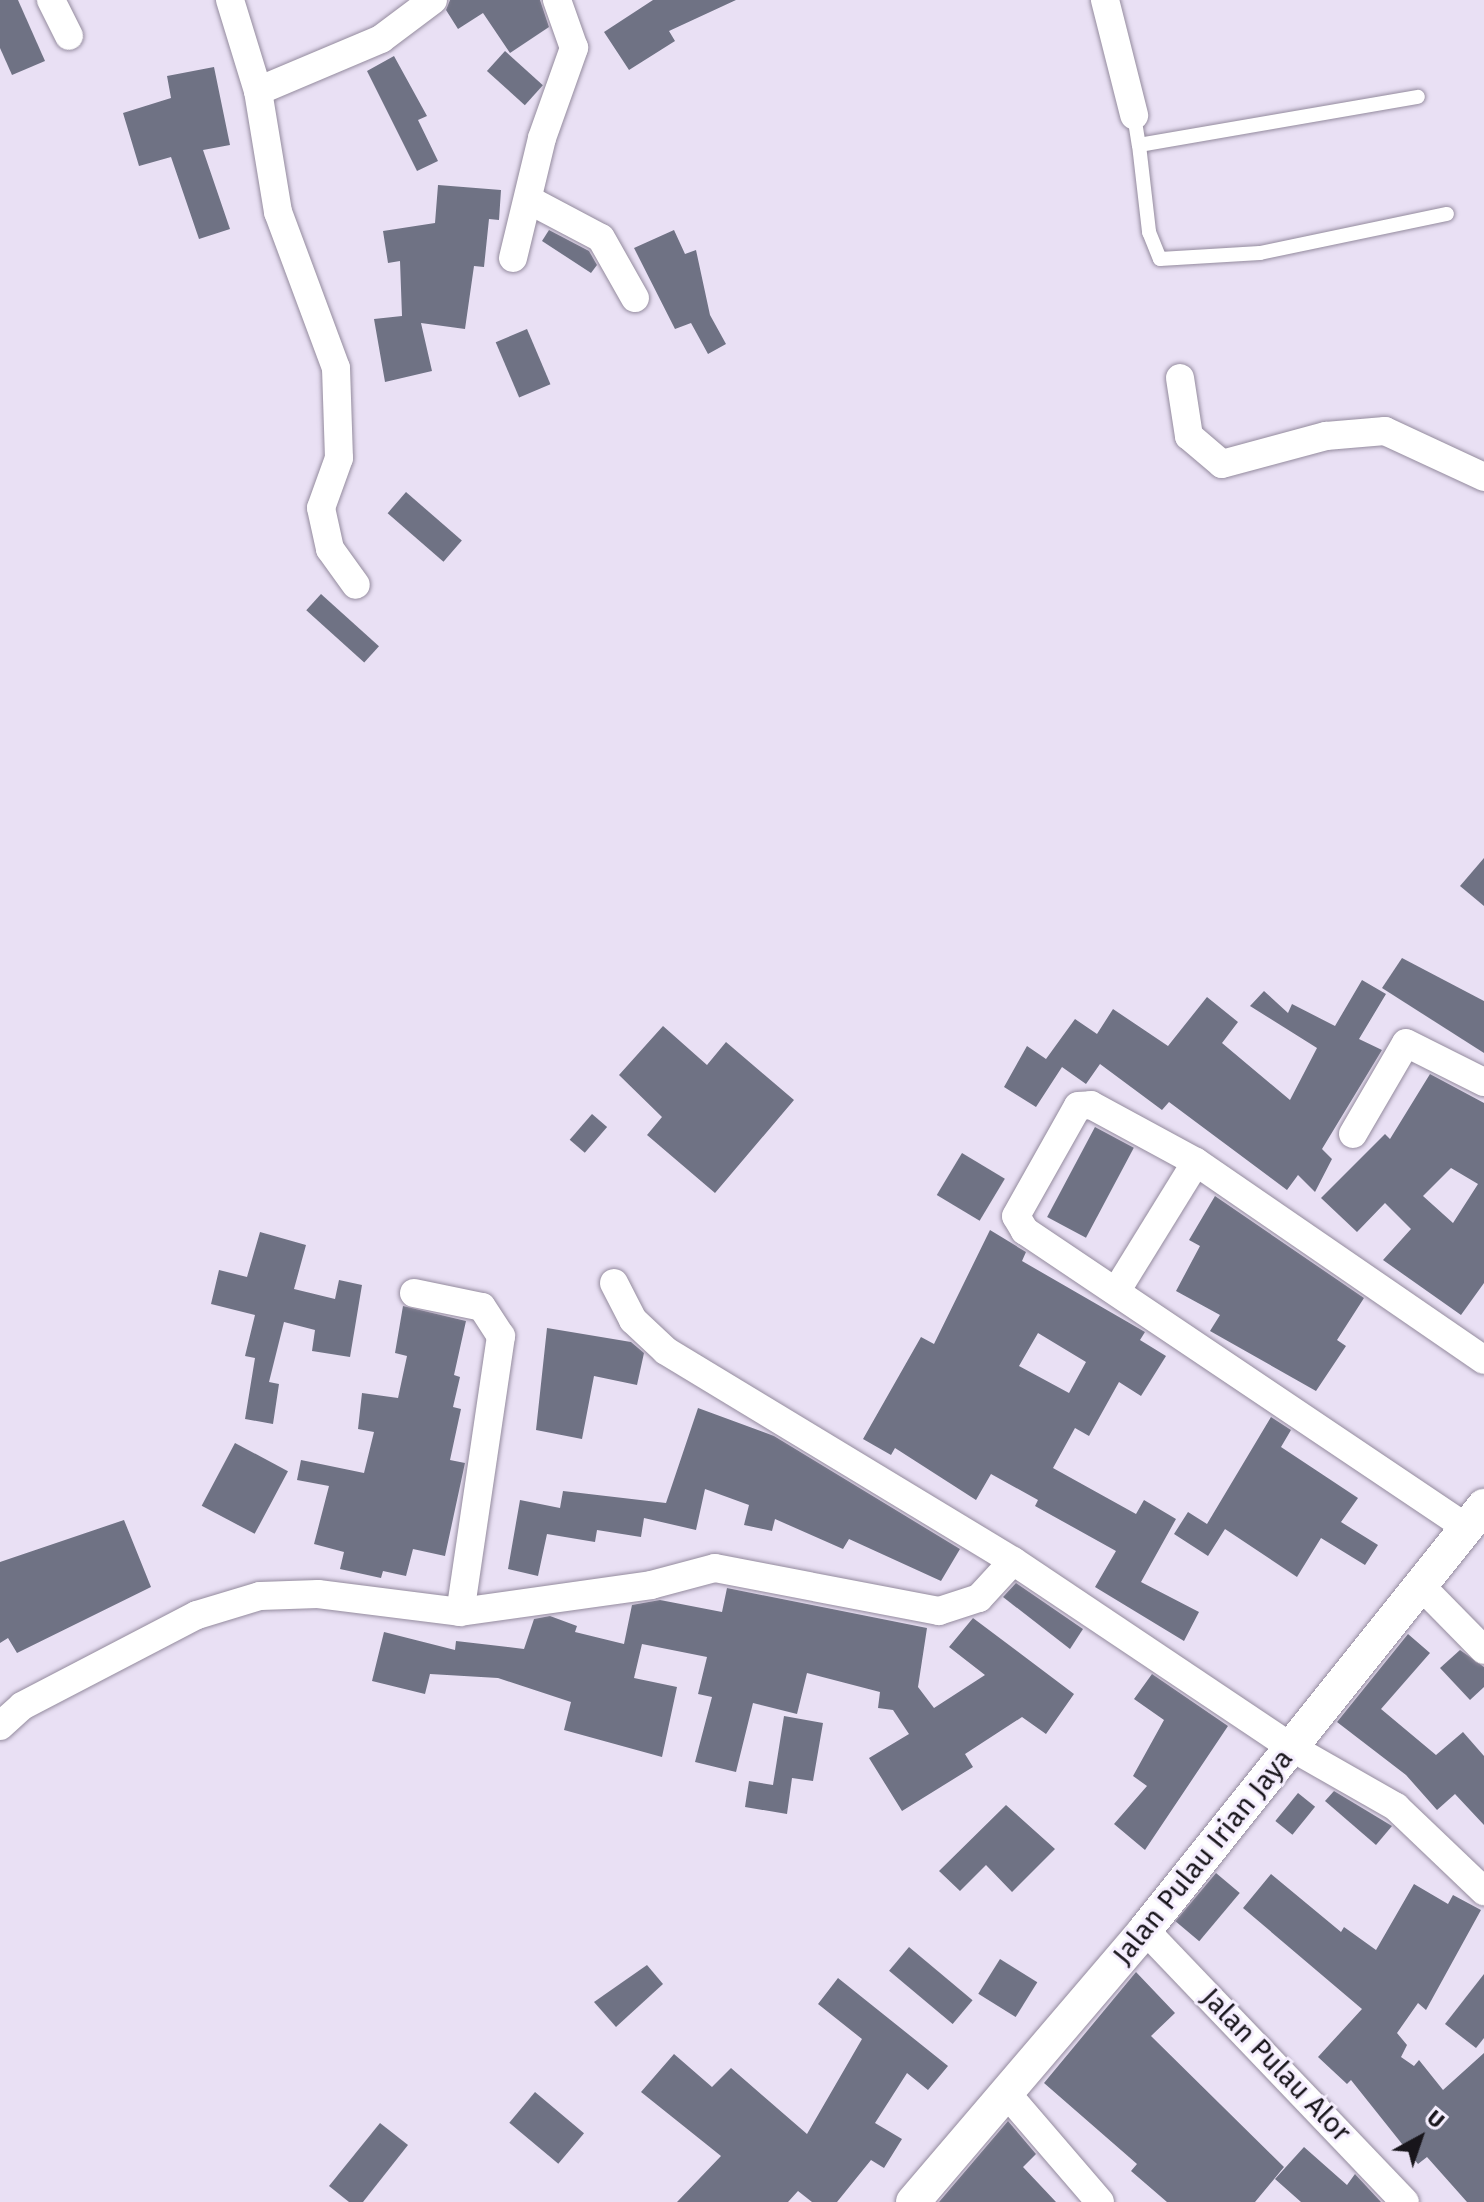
<!DOCTYPE html>
<style>
body{margin:0}
#map{position:relative;width:1484px;height:2202px;overflow:hidden;background:#e9e0f4;font-family:"Fira Sans",sans-serif}
div>[style]{position:absolute}
[style*='--x']{left:calc(var(--x)*1px);top:calc(var(--y)*1px);width:calc(var(--w)*1px);rotate:calc(var(--a)*1deg)}
.building>*{inset:0;background:#6f7284;transform-origin:0 0}
.roads{filter:drop-shadow(0 0 2px #948b9e) drop-shadow(0 0 2px #948b9e)}
.service>*{height:14px;margin:-7px;padding:0 7px;transform-origin:7px;border-radius:7px;background:#fff}
.minor>*{height:28px;margin:-14px;padding:0 14px;transform-origin:14px;border-radius:14px;background:#fff}
.tertiary>*{height:34px;margin:-17px;padding:0 17px;transform-origin:17px;border-radius:17px;background:#fff}
span{translate:-50% -50%;white-space:nowrap;text-align:center;line-height:1.15;-webkit-text-stroke:6px #f5eefe;paint-order:stroke}
.street-label{font-size:28px;color:#18151b}
.north{position:absolute;left:1380px;top:2098px;width:80px;height:80px;-webkit-text-stroke:6px #f5eefe;paint-order:stroke;rotate:40deg;font-size:22px;font-weight:700;line-height:32px;text-align:center;color:#18151b}
.north::after{content:'';display:block;margin:auto;width:28px;height:36px;background:#18151b;clip-path:polygon(50% 0,100% 100%,50% 72%,0 100%)}
</style>
<div id="map">
<div class="building">
<i style="clip-path:polygon(0 0,18px 0,45px 61px,12px 75px,0 48px)"></i>
<i style="clip-path:polygon(450px 0,540px 0,549px 27px,510px 53px,483px 13px,458px 29px,446px 10px)"></i>
<i style="clip-path:polygon(653px 0,736px 0,669px 31px,675px 41px,629px 70px,604px 32px)"></i>
<i style="left:505px;top:51px;width:51px;height:27px;rotate:42deg"></i>
<i style="clip-path:polygon(394px 56px,427px 116px,418px 120px,438px 161px,417px 171px,367px 71px)"></i>
<i style="clip-path:polygon(214px 67px,230px 145px,203px 150px,230px 229px,199px 239px,171px 157px,139px 166px,123px 113px,171px 98px,167px 76px)"></i>
<i style="clip-path:polygon(438px 185px,501px 190px,499px 220px,489px 219px,484px 267px,474px 266px,465px 329px,421px 323px,432px 371px,385px 382px,374px 319px,402px 316px,400px 261px,388px 263px,383px 231px,435px 223px)"></i>
<i style="clip-path:polygon(549px 230px,589px 251px,597px 265px,591px 273px,542px 241px)"></i>
<i style="clip-path:polygon(674px 230px,685px 254px,696px 250px,710px 315px,726px 344px,708px 354px,691px 323px,675px 329px,634px 248px)"></i>
<i style="left:527px;top:329px;width:60px;height:34px;rotate:67deg"></i>
<i style="left:406px;top:492px;width:74px;height:28px;rotate:41deg"></i>
<i style="left:321px;top:594px;width:78px;height:22px;rotate:42deg"></i>
<i style="clip-path:polygon(1484px 858px,1484px 906px,1460px 886px)"></i>
<i style="clip-path:polygon(1402px 958px,1484px 1001px,1484px 1053px,1382px 988px)"></i>
<i style="clip-path:polygon(1362px 980px,1386px 994px,1359px 1039px,1382px 1050px,1322px 1149px,1332px 1159px,1315px 1192px,1298px 1175px,1287px 1190px,1169px 1102px,1162px 1110px,1100px 1064px,1086px 1084px,1062px 1067px,1036px 1107px,1004px 1087px,1027px 1046px,1046px 1059px,1075px 1019px,1097px 1034px,1113px 1009px,1168px 1046px,1207px 997px,1238px 1022px,1222px 1043px,1290px 1100px,1317px 1048px,1250px 1006px,1264px 991px,1288px 1013px,1292px 1004px,1335px 1026px)"></i>
<i style="clip-path:polygon(663px 1026px,707px 1065px,726px 1042px,794px 1100px,715px 1193px,647px 1135px,662px 1117px,619px 1075px)"></i>
<i style="clip-path:polygon(evenodd,1430px 1074px,1484px 1103px,1484px 1283px,1461px 1315px,1383px 1260px,1411px 1229px,1385px 1203px,1357px 1232px,1321px 1198px,1385px 1134px,1390px 1139px,1430px 1074px,1451px 1168px,1478px 1184px,1453px 1223px,1423px 1196px,1451px 1168px)"></i>
<i style="left:592px;top:1114px;width:20px;height:34px;rotate:41deg"></i>
<i style="left:1095px;top:1127px;width:44px;height:102px;rotate:28deg"></i>
<i style="left:962px;top:1153px;width:50px;height:49px;rotate:31deg"></i>
<i style="clip-path:polygon(1215px 1196px,1364px 1298px,1337px 1340px,1346px 1346px,1316px 1391px,1210px 1331px,1220px 1315px,1176px 1291px,1200px 1246px,1189px 1240px)"></i>
<i style="clip-path:polygon(evenodd,990px 1230px,1026px 1252px,1022px 1261px,1145px 1332px,1140px 1340px,1166px 1356px,1141px 1396px,1119px 1382px,1089px 1436px,1075px 1428px,1053px 1468px,1136px 1514px,1144px 1500px,1176px 1519px,1141px 1582px,1199px 1612px,1184px 1641px,1095px 1587px,1116px 1551px,1035px 1506px,1038px 1500px,991px 1474px,976px 1500px,895px 1448px,891px 1455px,863px 1439px,921px 1337px,934px 1344px,990px 1230px,1038px 1333px,1086px 1362px,1069px 1393px,1019px 1366px,1038px 1333px)"></i>
<i style="clip-path:polygon(260px 1232px,306px 1245px,294px 1289px,335px 1299px,339px 1280px,362px 1285px,350px 1357px,312px 1351px,315px 1330px,284px 1322px,269px 1382px,279px 1384px,273px 1424px,245px 1419px,255px 1358px,245px 1356px,255px 1315px,211px 1304px,219px 1270px,247px 1277px)"></i>
<i style="clip-path:polygon(403px 1306px,466px 1321px,454px 1375px,460px 1377px,453px 1407px,461px 1409px,450px 1460px,465px 1463px,445px 1556px,413px 1549px,406px 1576px,383px 1571px,381px 1578px,340px 1569px,344px 1552px,314px 1544px,329px 1486px,297px 1480px,301px 1460px,364px 1473px,374px 1432px,358px 1429px,362px 1393px,398px 1398px,407px 1356px,395px 1353px)"></i>
<i style="clip-path:polygon(547px 1328px,631px 1342px,644px 1353px,637px 1385px,594px 1376px,582px 1439px,536px 1430px)"></i>
<i style="clip-path:polygon(698px 1408px,774px 1436px,960px 1549px,941px 1581px,849px 1539px,843px 1549px,775px 1519px,772px 1531px,744px 1525px,749px 1505px,705px 1489px,696px 1530px,644px 1518px,641px 1537px,597px 1530px,595px 1542px,547px 1534px,538px 1576px,508px 1569px,520px 1500px,560px 1508px,563px 1491px,666px 1503px)"></i>
<i style="clip-path:polygon(1271px 1417px,1291px 1430px,1281px 1447px,1358px 1498px,1341px 1522px,1378px 1545px,1365px 1565px,1321px 1538px,1297px 1577px,1225px 1529px,1208px 1556px,1174px 1534px,1188px 1512px,1207px 1524px)"></i>
<i style="left:235px;top:1443px;width:60px;height:71px;rotate:28deg"></i>
<i style="clip-path:polygon(124px 1520px,151px 1587px,17px 1653px,8px 1638px,0 1643px,0 1562px)"></i>
<i style="clip-path:polygon(1016px 1583px,1083px 1629px,1070px 1649px,1003px 1597px)"></i>
<i style="clip-path:polygon(727px 1588px,927px 1628px,918px 1687px,934px 1708px,985px 1675px,949px 1647px,973px 1618px,1074px 1694px,1046px 1734px,1022px 1717px,965px 1754px,973px 1767px,902px 1811px,869px 1758px,909px 1734px,893px 1710px,878px 1708px,880px 1692px,807px 1673px,797px 1714px,753px 1703px,736px 1772px,695px 1762px,712px 1697px,698px 1694px,707px 1657px,642px 1644px,634px 1678px,677px 1687px,662px 1757px,564px 1730px,571px 1702px,498px 1678px,430px 1674px,425px 1694px,372px 1681px,384px 1632px,455px 1650px,456px 1641px,524px 1649px,534px 1619px,550px 1616px,577px 1626px,575px 1632px,624px 1644px,632px 1605px,660px 1600px,722px 1612px)"></i>
<i style="clip-path:polygon(1408px 1634px,1430px 1653px,1381px 1709px,1436px 1755px,1463px 1732px,1484px 1756px,1484px 1825px,1455px 1794px,1437px 1810px,1406px 1775px,1337px 1722px)"></i>
<i style="clip-path:polygon(1460px 1650px,1484px 1667px,1484px 1687px,1470px 1700px,1440px 1668px)"></i>
<i style="clip-path:polygon(1152px 1674px,1228px 1726px,1145px 1850px,1114px 1824px,1147px 1786px,1133px 1776px,1164px 1720px,1134px 1699px)"></i>
<i style="clip-path:polygon(784px 1716px,823px 1723px,813px 1781px,792px 1778px,787px 1814px,745px 1807px,749px 1781px,773px 1785px)"></i>
<i style="clip-path:polygon(1334px 1791px,1392px 1826px,1376px 1845px,1325px 1801px)"></i>
<i style="left:1298px;top:1793px;width:22px;height:36px;rotate:39deg"></i>
<i style="clip-path:polygon(1006px 1805px,1055px 1849px,1012px 1892px,986px 1865px,960px 1891px,939px 1871px)"></i>
<i style="left:1216px;top:1873px;width:31px;height:63px;rotate:40deg"></i>
<i style="clip-path:polygon(1271px 1874px,1341px 1932px,1344px 1927px,1376px 1950px,1414px 1884px,1448px 1904px,1453px 1895px,1481px 1910px,1426px 2010px,1418px 2003px,1397px 2033px,1407px 2045px,1401px 2057px,1414px 2066px,1419px 2060px,1443px 2090px,1484px 2053px,1484px 2202px,1467px 2202px,1427px 2157px,1418px 2164px,1351px 2080px,1347px 2084px,1318px 2057px,1362px 2009px,1243px 1908px)"></i>
<i style="left:909px;top:1947px;width:83px;height:31px;rotate:40deg"></i>
<i style="left:1000px;top:1959px;width:44px;height:41px;rotate:32deg"></i>
<i style="clip-path:polygon(647px 1965px,663px 1984px,616px 2027px,594px 2002px)"></i>
<i style="clip-path:polygon(1136px 1972px,1175px 2013px,1151px 2036px,1284px 2167px,1255px 2202px,1167px 2202px,1131px 2171px,1137px 2164px,1044px 2083px)"></i>
<i style="clip-path:polygon(1484px 1974px,1484px 2038px,1476px 2048px,1445px 2024px)"></i>
<i style="clip-path:polygon(838px 1978px,948px 2066px,928px 2090px,907px 2073px,875px 2123px,902px 2139px,884px 2168px,871px 2160px,837px 2202px,812px 2202px,798px 2191px,788px 2202px,677px 2202px,721px 2156px,641px 2092px,674px 2054px,712px 2087px,731px 2068px,807px 2134px,862px 2039px,818px 2004px)"></i>
<i style="left:535px;top:2092px;width:64px;height:40px;rotate:40deg"></i>
<i style="clip-path:polygon(1008px 2121px,1036px 2154px,1023px 2167px,1056px 2202px,939px 2202px)"></i>
<i style="clip-path:polygon(380px 2123px,408px 2145px,363px 2202px,349px 2202px,329px 2186px)"></i>
<i style="clip-path:polygon(1304px 2147px,1347px 2185px,1355px 2174px,1381px 2202px,1301px 2202px,1275px 2179px)"></i>
</div>
<div class="roads">
<div class="service">
<i style="--x:1134;--y:115;--w:30;--a:81"></i>
<i style="--x:1139;--y:145;--w:283;--a:-9.8"></i>
<i style="--x:1139;--y:145;--w:88;--a:83.4"></i>
<i style="--x:1149;--y:232;--w:29;--a:68"></i>
<i style="--x:1160;--y:259;--w:100;--a:-3.4"></i>
<i style="--x:1260;--y:253;--w:191;--a:-11.8"></i>
</div>
<div class="minor">
<i style="--x:51;--y:0;--w:40;--a:63.4"></i>
<i style="--x:230;--y:0;--w:95;--a:72.9"></i>
<i style="--x:258;--y:91;--w:123;--a:80.6"></i>
<i style="--x:278;--y:212;--w:166;--a:69.6"></i>
<i style="--x:336;--y:368;--w:90;--a:88.1"></i>
<i style="--x:339;--y:458;--w:53;--a:109.8"></i>
<i style="--x:321;--y:508;--w:42;--a:77.6"></i>
<i style="--x:330;--y:549;--w:44;--a:54.2"></i>
<i style="--x:1105;--y:0;--w:119;--a:75.8"></i>
<i style="--x:258;--y:91;--w:134;--a:-22.9"></i>
<i style="--x:381;--y:39;--w:65;--a:-36.9"></i>
<i style="--x:529;--y:200;--w:81;--a:27.8"></i>
<i style="--x:601;--y:238;--w:69;--a:60.5"></i>
<i style="--x:513;--y:258;--w:123;--a:-76.4"></i>
<i style="--x:542;--y:138;--w:96;--a:-70.4"></i>
<i style="--x:574;--y:48;--w:51;--a:-109.5"></i>
<i style="--x:1180;--y:378;--w:59;--a:81.2"></i>
<i style="--x:1189;--y:436;--w:43;--a:40.3"></i>
<i style="--x:1222;--y:464;--w:108;--a:-15.1"></i>
<i style="--x:1326;--y:436;--w:59;--a:-4.8"></i>
<i style="--x:1385;--y:431;--w:109;--a:24.9"></i>
<i style="--x:1353;--y:1134;--w:105;--a:-59.8"></i>
<i style="--x:1406;--y:1043;--w:87;--a:26.6"></i>
<i style="--x:614;--y:1283;--w:42;--a:62.8"></i>
<i style="--x:633;--y:1320;--w:45;--a:43.2"></i>
<i style="--x:666;--y:1351;--w:406;--a:31.2"></i>
<i style="--x:1117;--y:1290;--w:150;--a:-58.3"></i>
<i style="--x:414;--y:1293;--w:69;--a:11.6"></i>
<i style="--x:482;--y:1307;--w:35;--a:57"></i>
<i style="--x:501;--y:1336;--w:279;--a:98.4"></i>
<i style="--x:1467;--y:1528;--w:533;--a:-146.1"></i>
<i style="--x:1025;--y:1231;--w:17;--a:-121"></i>
<i style="--x:1016;--y:1216;--w:126;--a:-60.6"></i>
<i style="--x:1078;--y:1106;--w:13;--a:-4"></i>
<i style="--x:1091;--y:1105;--w:119;--a:28.5"></i>
<i style="--x:1196;--y:1162;--w:349;--a:34.5"></i>
<i style="--x:1422;--y:1587;--w:88;--a:45.5"></i>
<i style="--x:0;--y:1726;--w:30;--a:-42"></i>
<i style="--x:22;--y:1706;--w:197;--a:-27.5"></i>
<i style="--x:197;--y:1615;--w:66;--a:-16.8"></i>
<i style="--x:260;--y:1596;--w:58;--a:-2"></i>
<i style="--x:318;--y:1594;--w:143;--a:7.2"></i>
<i style="--x:460;--y:1612;--w:193;--a:-8"></i>
<i style="--x:651;--y:1585;--w:66;--a:-14.9"></i>
<i style="--x:715;--y:1568;--w:228;--a:10.9"></i>
<i style="--x:939;--y:1611;--w:42;--a:-18"></i>
<i style="--x:979;--y:1598;--w:50;--a:-47.4"></i>
<i style="--x:1013;--y:1561;--w:334;--a:33.8"></i>
<i style="--x:1291;--y:1747;--w:121;--a:29.7"></i>
<i style="--x:1396;--y:1807;--w:122;--a:43.7"></i>
<i style="--x:1145;--y:1930;--w:376;--a:46.3"></i>
<i style="--x:1008;--y:2095;--w:141;--a:49.3"></i>
</div>
<div class="tertiary">
<i style="--x:913;--y:2202;--w:358;--a:-49.5"></i>
<i style="--x:1145;--y:1930;--w:543;--a:-51.36"></i>
</div>
</div>
<div class="street-label">
<span style="left:1203px;top:1857px;rotate:-51deg">Jalan Pulau Irian Jaya</span>
<span style="left:1276px;top:2065px;rotate:46deg">Jalan Pulau Alor</span>
</div>
<div class="north">U</div>
</div>
